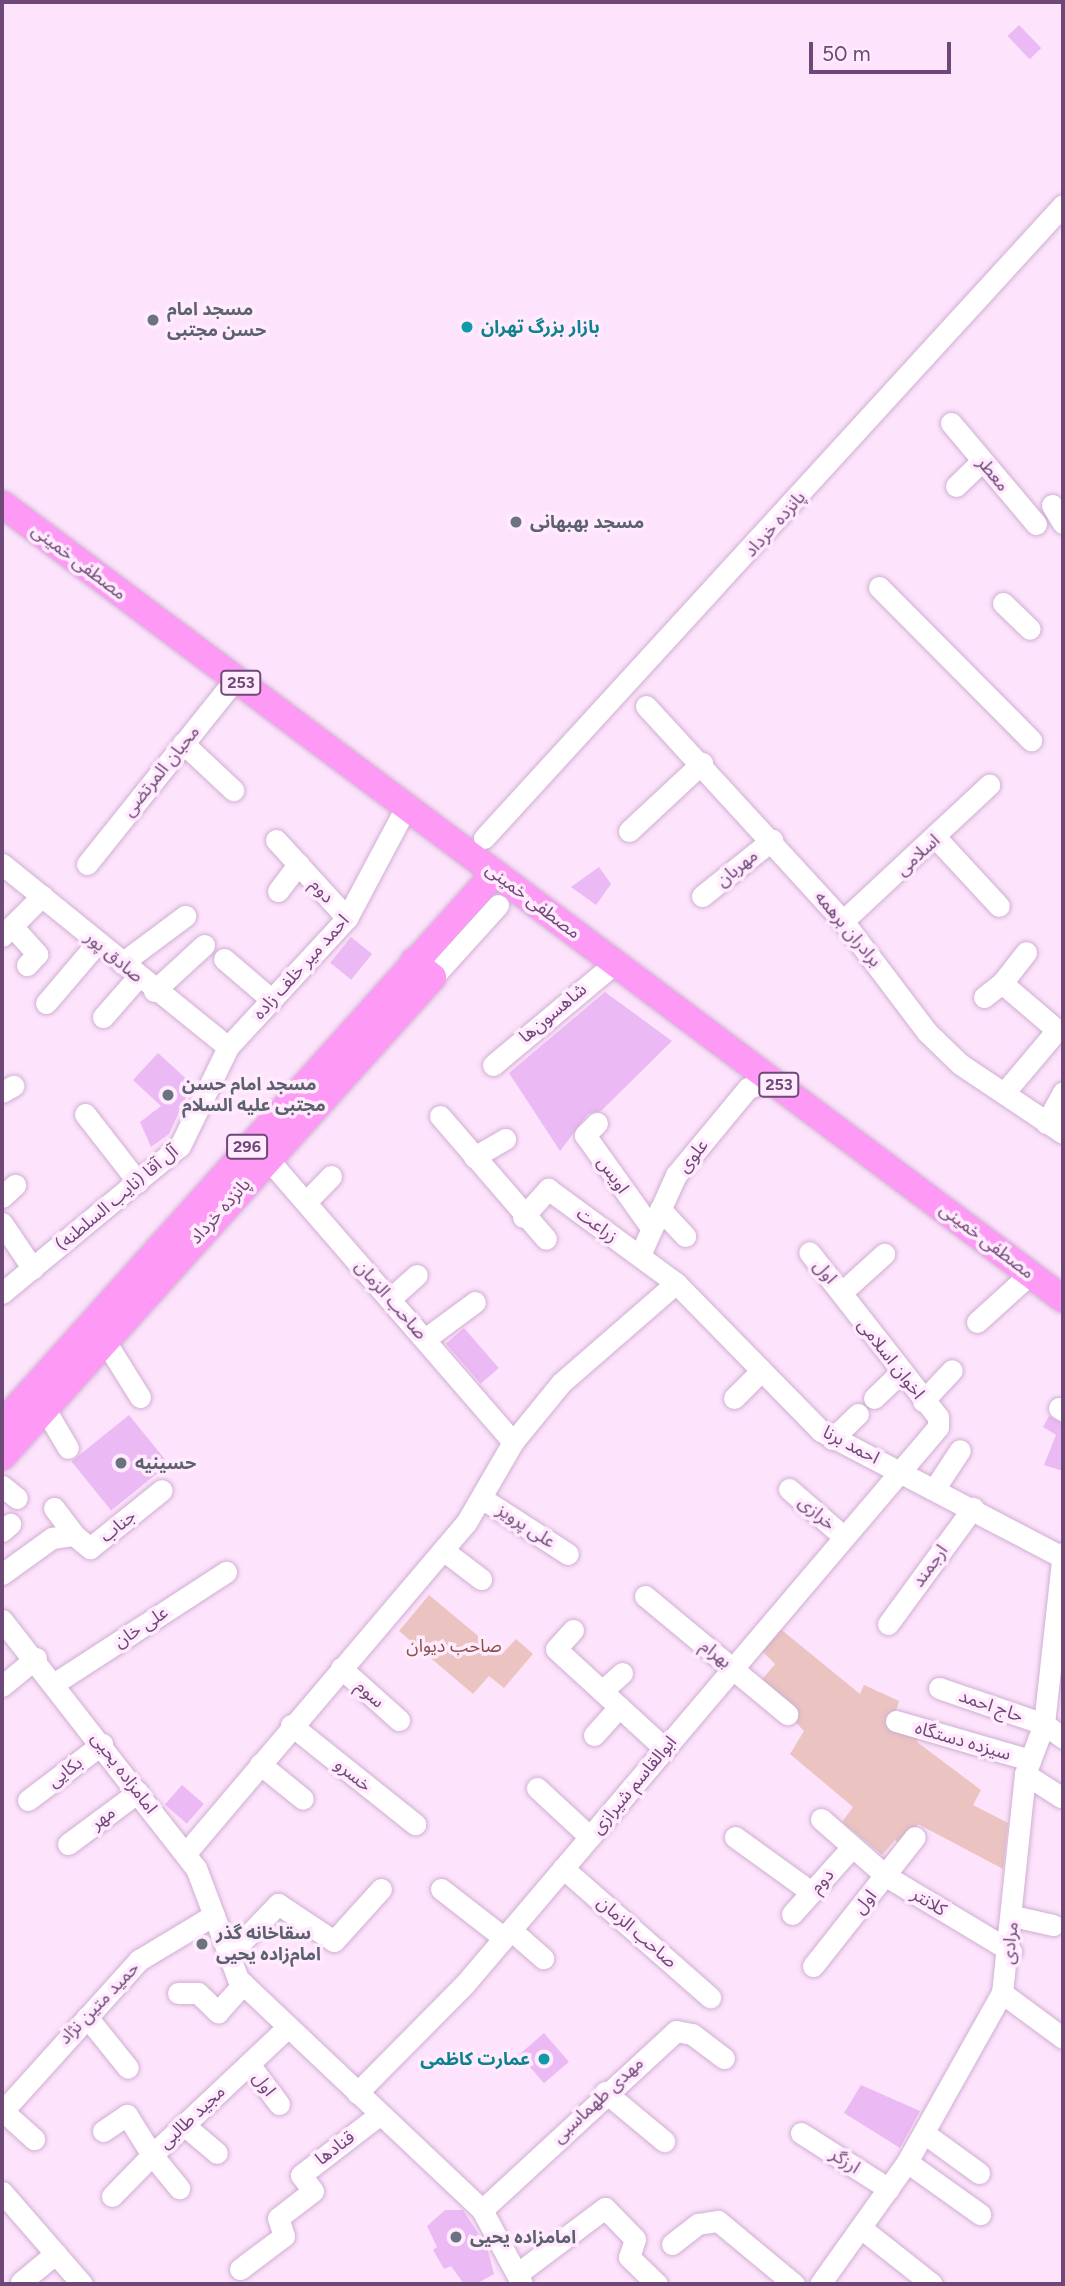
<!DOCTYPE html>
<meta charset="utf-8">
<style>
body{margin:0}
#map{position:relative;width:1065px;height:2286px;overflow:hidden;background:#fde3fb;font-family:Figtree,"Noto Sans Arabic",sans-serif}
div>[style]{position:absolute}
[style*='--x']{left:calc(var(--x)*1px);top:calc(var(--y)*1px);width:calc(var(--w)*1px);rotate:calc(var(--a)*1deg)}
.green>*{inset:0;background:#ebc3c1}
.building>*{inset:0;background:#ebb9f4;transform-origin:0 0}
.roads{filter:drop-shadow(0 0 2px #d0aed4) drop-shadow(0 0 2px #d0aed4)}
.minor>*{height:21px;margin:-10.5px;padding:0 10.5px;transform-origin:10.5px;border-radius:10.5px;background:#fff}
.major>*{height:26px;margin:-13px;padding:0 13px;transform-origin:13px;border-radius:13px;background:#fe99f5}
.dots>*{width:19px;height:19px;translate:-50% -50%;box-sizing:border-box;border:4px solid #ffeafe;border-radius:50%}
span{translate:-50% -50%;white-space:nowrap;text-align:center;line-height:1.15;-webkit-text-stroke:7px #ffeafe;paint-order:stroke}
.shield-label span{padding:2px 5px;background:#ffeafe;border:2px solid;border-radius:5px;-webkit-text-stroke-width:0}
.shield-label{font-size:16px;color:#6e4876;font-weight:700}
.worship-label{font-size:18px;color:#5b616d;font-weight:700}
.left{translate:0 -50%;text-align:left}
.culture-label{font-size:18px;color:#0d838f;font-weight:700}
.right{translate:-100% -50%;text-align:right}
.street-label{font-size:18px;color:#6e4876}
.park-label{font-size:18px;color:#895044}
.frame{position:absolute;inset:0;border:4px solid #6e4876;pointer-events:none}
.scale{position:absolute;left:809px;top:42px;width:142px;height:32px;box-sizing:border-box;border:4px solid #6e4876;border-top:0;padding-left:9px;font-size:21px;line-height:24px;white-space:nowrap;color:#6e4876;-webkit-text-stroke:5px #ffeafe;paint-order:stroke}
</style>
<div id="map">
<div class="green">
<i style="clip-path:polygon(429px 1595px,501px 1655px,516px 1639px,533px 1654px,504px 1688px,489px 1676px,473px 1694px,399px 1631px)"></i>
<i style="clip-path:polygon(778px 1627px,860px 1694px,864px 1685px,899px 1701px,892px 1724px,920px 1731px,917px 1742px,981px 1790px,973px 1805px,1008px 1823px,1003px 1869px,918px 1824px,902px 1846px,895px 1840px,882px 1855px,842px 1822px,853px 1807px,790px 1754px,804px 1731px,759px 1683px,775px 1664px,759px 1648px)"></i>
</div>
<div class="building">
<i style="left:1019px;top:25px;width:32px;height:16px;rotate:46deg"></i>
<i style="clip-path:polygon(599px 867px,611px 884px,596px 905px,571px 887px)"></i>
<i style="left:351px;top:937px;width:27px;height:33px;rotate:39deg"></i>
<i style="clip-path:polygon(605px 992px,672px 1041px,601px 1111px,588px 1114px,560px 1151px,509px 1073px)"></i>
<i style="clip-path:polygon(158px 1053px,192px 1084px,169px 1134px,151px 1147px,140px 1122px,161px 1106px,133px 1080px)"></i>
<i style="left:464px;top:1328px;width:53px;height:24px;rotate:49deg"></i>
<i style="left:129px;top:1415px;width:63px;height:74px;rotate:51deg"></i>
<i style="clip-path:polygon(1049px 1416px,1063px 1423px,1063px 1471px,1044px 1465px,1056px 1435px,1043px 1427px)"></i>
<i style="left:182px;top:1785px;width:29px;height:26px;rotate:41deg"></i>
<i style="left:544px;top:2033px;width:38px;height:33px;rotate:49deg"></i>
<i style="clip-path:polygon(861px 2085px,920px 2111px,900px 2148px,844px 2113px)"></i>
<i style="clip-path:polygon(445px 2210px,463px 2210px,487px 2247px,494px 2274px,476px 2284px,464px 2284px,451px 2266px,444px 2269px,433px 2250px,437px 2247px,427px 2226px)"></i>
</div>
<div class="roads">
<div class="minor">
<i style="--x:951;--y:423;--w:132;--a:49.9"></i>
<i style="--x:956;--y:486;--w:36;--a:-44"></i>
<i style="--x:1052;--y:505;--w:21;--a:59"></i>
<i style="--x:879;--y:587;--w:216;--a:45.2"></i>
<i style="--x:1003;--y:603;--w:37;--a:44"></i>
<i style="--x:646;--y:706;--w:292;--a:47.5"></i>
<i style="--x:843;--y:921;--w:139;--a:52.9"></i>
<i style="--x:927;--y:1032;--w:46;--a:44.1"></i>
<i style="--x:960;--y:1064;--w:124;--a:33.8"></i>
<i style="--x:183;--y:743;--w:69;--a:43.2"></i>
<i style="--x:629;--y:831;--w:100;--a:-43"></i>
<i style="--x:484;--y:838;--w:858;--a:-47.55"></i>
<i style="--x:937;--y:839;--w:91;--a:47.2"></i>
<i style="--x:276;--y:840;--w:105;--a:47.7"></i>
<i style="--x:2;--y:864;--w:291;--a:39"></i>
<i style="--x:87;--y:864;--w:237;--a:-51.3"></i>
<i style="--x:278;--y:891;--w:34;--a:-53"></i>
<i style="--x:702;--y:896;--w:90;--a:-38.7"></i>
<i style="--x:843;--y:921;--w:200;--a:-43"></i>
<i style="--x:12;--y:926;--w:38;--a:48"></i>
<i style="--x:37;--y:954;--w:15;--a:132"></i>
<i style="--x:2;--y:936;--w:57;--a:-45"></i>
<i style="--x:224;--y:959;--w:63;--a:40.5"></i>
<i style="--x:122;--y:963;--w:79;--a:-36.7"></i>
<i style="--x:433;--y:977;--w:97;--a:-47.9"></i>
<i style="--x:154;--y:991;--w:68;--a:-42.6"></i>
<i style="--x:984;--y:997;--w:23;--a:-38"></i>
<i style="--x:46;--y:1003;--w:79;--a:-49.6"></i>
<i style="--x:103;--y:1017;--w:52;--a:-48.9"></i>
<i style="--x:493;--y:1065;--w:159;--a:-39.9"></i>
<i style="--x:2;--y:1092;--w:13;--a:-29"></i>
<i style="--x:1004;--y:1093;--w:82;--a:-49.9"></i>
<i style="--x:1057;--y:1030;--w:72;--a:-139.5"></i>
<i style="--x:1002;--y:983;--w:39;--a:-52"></i>
<i style="--x:85;--y:1114;--w:86;--a:52.1"></i>
<i style="--x:440;--y:1116;--w:162;--a:49.2"></i>
<i style="--x:597;--y:1123;--w:17;--a:135"></i>
<i style="--x:585;--y:1135;--w:115;--a:54.5"></i>
<i style="--x:1046;--y:1123;--w:35;--a:-61"></i>
<i style="--x:474;--y:1157;--w:36;--a:-30"></i>
<i style="--x:267;--y:1158;--w:376;--a:49.1"></i>
<i style="--x:2;--y:1197;--w:18;--a:-43"></i>
<i style="--x:306;--y:1202;--w:36;--a:-46"></i>
<i style="--x:660;--y:1209;--w:37;--a:47"></i>
<i style="--x:523;--y:1217;--w:38;--a:-48"></i>
<i style="--x:548;--y:1189;--w:159;--a:36.3"></i>
<i style="--x:676;--y:1283;--w:207;--a:45.6"></i>
<i style="--x:821;--y:1431;--w:272;--a:27.6"></i>
<i style="--x:2;--y:1223;--w:55;--a:56"></i>
<i style="--x:640;--y:1255;--w:88;--a:-65.8"></i>
<i style="--x:676;--y:1175;--w:113;--a:-50.4"></i>
<i style="--x:748;--y:1088;--w:25;--a:-18"></i>
<i style="--x:842;--y:1292;--w:57;--a:-42.1"></i>
<i style="--x:2;--y:1293;--w:231;--a:-39.6"></i>
<i style="--x:180;--y:1146;--w:110;--a:-64.1"></i>
<i style="--x:228;--y:1047;--w:176;--a:-47.3"></i>
<i style="--x:347;--y:918;--w:126;--a:-62"></i>
<i style="--x:390;--y:1299;--w:36;--a:-42"></i>
<i style="--x:977;--y:1322;--w:72;--a:-42.2"></i>
<i style="--x:425;--y:1339;--w:62;--a:-36.5"></i>
<i style="--x:105;--y:1341;--w:66;--a:58"></i>
<i style="--x:734;--y:1398;--w:38;--a:-45"></i>
<i style="--x:874;--y:1398;--w:35;--a:-44"></i>
<i style="--x:923;--y:1401;--w:42;--a:-46.9"></i>
<i style="--x:1059;--y:1408;--w:4;--a:27"></i>
<i style="--x:45;--y:1409;--w:45;--a:59.5"></i>
<i style="--x:832;--y:1439;--w:36;--a:-44"></i>
<i style="--x:2;--y:1486;--w:19;--a:39"></i>
<i style="--x:935;--y:1488;--w:45;--a:-56.7"></i>
<i style="--x:789;--y:1489;--w:73;--a:41.1"></i>
<i style="--x:483;--y:1499;--w:101;--a:32.9"></i>
<i style="--x:54;--y:1508;--w:34;--a:53"></i>
<i style="--x:2;--y:1531;--w:11;--a:-41"></i>
<i style="--x:443;--y:1550;--w:48;--a:37.3"></i>
<i style="--x:2;--y:1574;--w:62;--a:-35.8"></i>
<i style="--x:52;--y:1538;--w:22;--a:-8"></i>
<i style="--x:74;--y:1535;--w:21;--a:39"></i>
<i style="--x:90;--y:1548;--w:92;--a:-38.9"></i>
<i style="--x:645;--y:1596;--w:185;--a:39.7"></i>
<i style="--x:2;--y:1620;--w:315;--a:52"></i>
<i style="--x:196;--y:1868;--w:119;--a:69.3"></i>
<i style="--x:238;--y:1979;--w:336;--a:43.4"></i>
<i style="--x:482;--y:2210;--w:84;--a:61.6"></i>
<i style="--x:888;--y:1624;--w:144;--a:-53.8"></i>
<i style="--x:573;--y:1630;--w:25;--a:132"></i>
<i style="--x:556;--y:1649;--w:148;--a:42.5"></i>
<i style="--x:341;--y:1668;--w:78;--a:41.9"></i>
<i style="--x:55;--y:1683;--w:204;--a:-33"></i>
<i style="--x:2;--y:1686;--w:44;--a:-39.5"></i>
<i style="--x:939;--y:1688;--w:111;--a:18.9"></i>
<i style="--x:1044;--y:1724;--w:24;--a:36"></i>
<i style="--x:602;--y:1691;--w:27;--a:-42"></i>
<i style="--x:896;--y:1721;--w:140;--a:16.2"></i>
<i style="--x:291;--y:1725;--w:159;--a:38.6"></i>
<i style="--x:594;--y:1735;--w:38;--a:-48"></i>
<i style="--x:260;--y:1764;--w:55;--a:39.1"></i>
<i style="--x:1025;--y:1774;--w:43;--a:32.6"></i>
<i style="--x:537;--y:1788;--w:72;--a:42.8"></i>
<i style="--x:28;--y:1800;--w:93;--a:-37.1"></i>
<i style="--x:821;--y:1819;--w:86;--a:41.2"></i>
<i style="--x:886;--y:1876;--w:146;--a:31"></i>
<i style="--x:735;--y:1837;--w:94;--a:35.9"></i>
<i style="--x:68;--y:1844;--w:87;--a:-36.6"></i>
<i style="--x:185;--y:1854;--w:434;--a:-49.7"></i>
<i style="--x:466;--y:1523;--w:94;--a:-59.9"></i>
<i style="--x:513;--y:1442;--w:76;--a:-50.9"></i>
<i style="--x:561;--y:1383;--w:152;--a:-41"></i>
<i style="--x:563;--y:1868;--w:196;--a:41.3"></i>
<i style="--x:441;--y:1889;--w:80;--a:37.9"></i>
<i style="--x:792;--y:1914;--w:90;--a:-48.2"></i>
<i style="--x:1013;--y:1916;--w:41;--a:12.7"></i>
<i style="--x:511;--y:1930;--w:43;--a:41.2"></i>
<i style="--x:229;--y:1955;--w:71;--a:-46.1"></i>
<i style="--x:278;--y:1904;--w:67;--a:33.5"></i>
<i style="--x:334;--y:1941;--w:70;--a:-47.9"></i>
<i style="--x:813;--y:1966;--w:164;--a:-51.7"></i>
<i style="--x:178;--y:1993;--w:20;--a:0"></i>
<i style="--x:198;--y:1993;--w:28;--a:44"></i>
<i style="--x:218;--y:2012;--w:38;--a:-48"></i>
<i style="--x:1002;--y:1993;--w:76;--a:36.4"></i>
<i style="--x:87;--y:2017;--w:65;--a:51.2"></i>
<i style="--x:249;--y:2064;--w:50;--a:53.1"></i>
<i style="--x:605;--y:2092;--w:77;--a:39.7"></i>
<i style="--x:357;--y:2093;--w:152;--a:-45.3"></i>
<i style="--x:464;--y:1985;--w:732;--a:-49.65"></i>
<i style="--x:938;--y:1427;--w:10;--a:-90"></i>
<i style="--x:938;--y:1417;--w:209;--a:-128"></i>
<i style="--x:3;--y:2111;--w:42;--a:42.1"></i>
<i style="--x:2;--y:2112;--w:205;--a:-48"></i>
<i style="--x:139;--y:1960;--w:87;--a:-31"></i>
<i style="--x:184;--y:2125;--w:43;--a:40.3"></i>
<i style="--x:103;--y:2131;--w:29;--a:-34"></i>
<i style="--x:127;--y:2115;--w:47;--a:58"></i>
<i style="--x:152;--y:2155;--w:187;--a:-43.3"></i>
<i style="--x:801;--y:2133;--w:104;--a:32.5"></i>
<i style="--x:924;--y:2133;--w:68;--a:36"></i>
<i style="--x:907;--y:2162;--w:90;--a:35.5"></i>
<i style="--x:2;--y:2192;--w:122;--a:49"></i>
<i style="--x:112;--y:2196;--w:57;--a:-45.7"></i>
<i style="--x:152;--y:2155;--w:43;--a:50.7"></i>
<i style="--x:482;--y:2210;--w:264;--a:-42.7"></i>
<i style="--x:676;--y:2031;--w:16;--a:11"></i>
<i style="--x:692;--y:2034;--w:40;--a:37"></i>
<i style="--x:861;--y:2228;--w:90;--a:38.3"></i>
<i style="--x:672;--y:2244;--w:33;--a:-38"></i>
<i style="--x:698;--y:2224;--w:20;--a:-9"></i>
<i style="--x:718;--y:2221;--w:99;--a:39.7"></i>
<i style="--x:240;--y:2269;--w:55;--a:-36.9"></i>
<i style="--x:284;--y:2236;--w:19;--a:-108"></i>
<i style="--x:278;--y:2218;--w:44;--a:-37.6"></i>
<i style="--x:313;--y:2191;--w:20;--a:-127"></i>
<i style="--x:301;--y:2175;--w:98;--a:-37.6"></i>
<i style="--x:517;--y:2274;--w:110;--a:-36.9"></i>
<i style="--x:605;--y:2208;--w:43;--a:45.9"></i>
<i style="--x:635;--y:2239;--w:19;--a:108"></i>
<i style="--x:629;--y:2257;--w:39;--a:44"></i>
<i style="--x:21;--y:2282;--w:45;--a:-39.6"></i>
<i style="--x:820;--y:2284;--w:150;--a:-54.5"></i>
<i style="--x:907;--y:2162;--w:194;--a:-60.7"></i>
<i style="--x:1002;--y:1993;--w:220;--a:-84"></i>
<i style="--x:1025;--y:1774;--w:53;--a:-69.2"></i>
<i style="--x:1044;--y:1724;--w:172;--a:-83.7"></i>
</div>
<div class="major">
<i style="--x:2;--y:504;--w:1326;--a:36.84"></i>
<i style="--x:2;--y:1424;--w:739;--a:-48.18"></i>
<i style="--x:2;--y:1457;--w:645;--a:-48.08"></i>
<i style="--x:433;--y:977;--w:25;--a:-140"></i>
</div>
</div>
<div class="dots">
<i style="left:153px;top:320px;background:#6b7280"></i>
<i style="left:467px;top:327px;background:#0f9aa8"></i>
<i style="left:516px;top:522px;background:#6b7280"></i>
<i style="left:168px;top:1095px;background:#6b7280"></i>
<i style="left:121px;top:1463px;background:#6b7280"></i>
<i style="left:202px;top:1944px;background:#6b7280"></i>
<i style="left:544px;top:2059px;background:#0f9aa8"></i>
<i style="left:456px;top:2237px;background:#6b7280"></i>
</div>
<div class="shield-label">
<span style="left:241px;top:683px">253</span>
<span style="left:779px;top:1085px">253</span>
<span style="left:247px;top:1147px">296</span>
</div>
<div class="worship-label">
<span class="left" style="left:167px;top:320px">مسجد امام<br>حسن مجتبی</span>
<span class="left" style="left:530px;top:522px">مسجد بهبهانی</span>
<span class="left" style="left:182px;top:1095px">مسجد امام حسن<br>مجتبی علیه السلام</span>
<span class="left" style="left:135px;top:1463px">حسینیه</span>
<span class="left" style="left:216px;top:1944px">سقاخانه گذر<br>امام‌زاده یحیی</span>
<span class="left" style="left:470px;top:2237px">امامزاده یحیی</span>
</div>
<div class="culture-label">
<span class="left" style="left:481px;top:327px">بازار بزرگ تهران</span>
<span class="right" style="left:530px;top:2059px">عمارت کاظمی</span>
</div>
<div class="street-label">
<span style="left:993px;top:474px;rotate:50deg">معطر</span>
<span style="left:775px;top:524px;rotate:-48deg">پانزده خرداد</span>
<span style="left:79px;top:562px;rotate:37deg">مصطفی خمینی</span>
<span style="left:161px;top:771px;rotate:-51deg">محبان المرتضی</span>
<span style="left:918px;top:855px;rotate:-42deg">اسلامی</span>
<span style="left:737px;top:868px;rotate:-39deg">مهربان</span>
<span style="left:322px;top:891px;rotate:48deg">دوم</span>
<span style="left:533px;top:901px;rotate:37deg">مصطفی خمینی</span>
<span style="left:848px;top:929px;rotate:50deg">برادران برهمه</span>
<span style="left:114px;top:957px;rotate:40deg">صادق پور</span>
<span style="left:301px;top:967px;rotate:-48deg">احمد میر خلف زاده</span>
<span style="left:553px;top:1013px;rotate:-40deg">شاهسون‌ها</span>
<span style="left:693px;top:1156px;rotate:-51deg">علوی</span>
<span style="left:613px;top:1175px;rotate:55deg">اویس</span>
<span style="left:117px;top:1198px;rotate:-40deg">آل آقا (نایب السلطنه)</span>
<span style="left:220px;top:1211px;rotate:-48deg">پانزده خرداد</span>
<span style="left:597px;top:1225px;rotate:36deg">زراعت</span>
<span style="left:987px;top:1241px;rotate:37deg">مصطفی خمینی</span>
<span style="left:825px;top:1272px;rotate:50deg">اول</span>
<span style="left:391px;top:1300px;rotate:49deg">صاحب الزمان</span>
<span style="left:891px;top:1359px;rotate:52deg">اخوان اسلامی</span>
<span style="left:851px;top:1445px;rotate:28deg">احمد برنا</span>
<span style="left:817px;top:1513px;rotate:41deg">خرازی</span>
<span style="left:118px;top:1526px;rotate:-39deg">جناب</span>
<span style="left:526px;top:1526px;rotate:33deg">علی پرویز</span>
<span style="left:930px;top:1566px;rotate:-54deg">ارجمند</span>
<span style="left:141px;top:1627px;rotate:-33deg">علی خان</span>
<span style="left:716px;top:1654px;rotate:39deg">بهرام</span>
<span style="left:370px;top:1694px;rotate:42deg">سوم</span>
<span style="left:991px;top:1706px;rotate:19deg">حاج احمد</span>
<span style="left:963px;top:1741px;rotate:16deg">سیزده دستگاه</span>
<span style="left:65px;top:1772px;rotate:-37deg">بکایی</span>
<span style="left:124px;top:1773px;rotate:53deg">امامزاده یحیی</span>
<span style="left:353px;top:1775px;rotate:39deg">خسرو</span>
<span style="left:634px;top:1785px;rotate:-50deg">ابوالقاسم شیرازی</span>
<span style="left:103px;top:1818px;rotate:-37deg">مهر</span>
<span style="left:822px;top:1881px;rotate:-48deg">دوم</span>
<span style="left:865px;top:1902px;rotate:-51deg">اول</span>
<span style="left:929px;top:1902px;rotate:31deg">کلانتر</span>
<span style="left:637px;top:1932px;rotate:41deg">صاحب الزمان</span>
<span style="left:1010px;top:1943px;rotate:-84deg">مرادی</span>
<span style="left:99px;top:2003px;rotate:-46deg">حمید متین نژاد</span>
<span style="left:264px;top:2084px;rotate:53deg">اول</span>
<span style="left:598px;top:2100px;rotate:-43deg">مهدی طهماسبی</span>
<span style="left:192px;top:2117px;rotate:-43deg">مجید طالبی</span>
<span style="left:335px;top:2148px;rotate:-37deg">قنادها</span>
<span style="left:845px;top:2161px;rotate:33deg">ارزگر</span>
</div>
<div class="park-label">
<span style="left:454px;top:1646px">صاحب دیوان</span>
</div>
<div class="frame"></div>
<div class="scale">50 m</div>
</div>
